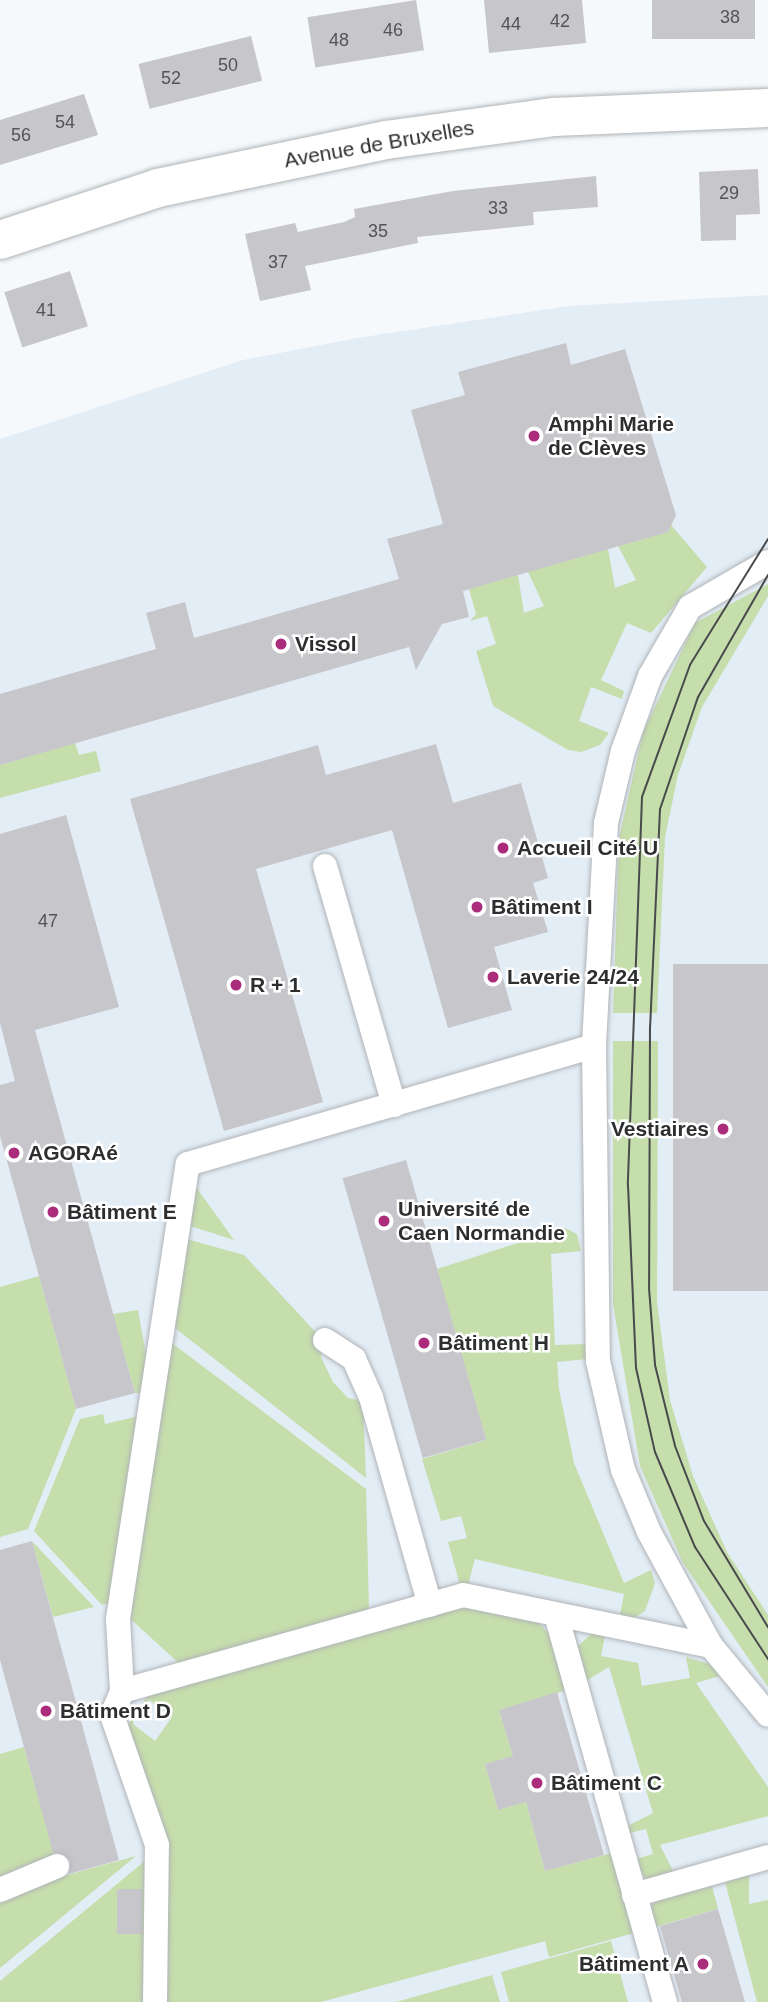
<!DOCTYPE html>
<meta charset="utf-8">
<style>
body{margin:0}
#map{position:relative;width:768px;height:2002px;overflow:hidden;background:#f5f9fc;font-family:Helvetica,sans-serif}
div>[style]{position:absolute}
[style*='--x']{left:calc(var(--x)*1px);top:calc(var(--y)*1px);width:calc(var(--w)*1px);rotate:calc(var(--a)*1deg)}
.built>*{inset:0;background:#e3edf6}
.green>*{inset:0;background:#c6ddac}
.building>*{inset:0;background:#c7c6ca;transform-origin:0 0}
.roads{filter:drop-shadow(0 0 2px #b0b4b7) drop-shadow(0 0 2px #b0b4b7)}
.lane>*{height:24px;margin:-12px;padding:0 12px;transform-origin:12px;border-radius:12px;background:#fff}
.secondary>*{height:38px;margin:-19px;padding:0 19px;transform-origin:19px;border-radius:19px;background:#fff}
.tram>*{height:2px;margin:-1px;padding:0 1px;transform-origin:1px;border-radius:1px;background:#484a4b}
.dots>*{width:19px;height:19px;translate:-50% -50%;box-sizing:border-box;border:4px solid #fff;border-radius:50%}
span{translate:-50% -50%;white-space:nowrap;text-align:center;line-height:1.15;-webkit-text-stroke:5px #fff;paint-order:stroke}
.number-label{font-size:18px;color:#545456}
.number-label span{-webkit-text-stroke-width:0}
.street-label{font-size:21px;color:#2d2e2f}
.poi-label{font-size:21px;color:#2d2e2f;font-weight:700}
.left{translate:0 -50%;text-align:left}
.right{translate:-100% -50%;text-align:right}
</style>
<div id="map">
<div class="built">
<i style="clip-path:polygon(768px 295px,768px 2002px,0 2002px,0 439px,243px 360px,357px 338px,569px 306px)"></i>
</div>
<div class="green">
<i style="clip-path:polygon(671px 525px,707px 567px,651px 633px,627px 623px,601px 680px,624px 691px,622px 699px,591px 687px,579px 721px,609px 733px,600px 745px,581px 752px,568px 750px,493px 706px,476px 651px,496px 644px,487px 616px,470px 621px,476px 614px,469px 589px,518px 575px,524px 613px,544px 606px,528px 572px,608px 549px,615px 588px,636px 580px,618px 546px,668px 532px)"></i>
<i style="clip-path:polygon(768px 584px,768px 596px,702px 707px,678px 775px,665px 837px,657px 1013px,613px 1013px,619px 838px,643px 732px,695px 623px)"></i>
<i style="clip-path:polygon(75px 743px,79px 755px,96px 751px,101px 771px,0 798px,0 765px)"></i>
<i style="clip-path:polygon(613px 1041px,658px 1041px,657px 1302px,670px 1400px,693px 1476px,727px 1552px,768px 1615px,768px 1687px,683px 1563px,640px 1466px,613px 1304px)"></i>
<i style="clip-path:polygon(191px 1180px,234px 1240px,184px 1224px)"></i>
<i style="clip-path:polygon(565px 1228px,577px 1234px,581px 1251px,551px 1254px,555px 1345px,586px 1344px,587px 1359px,557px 1362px,559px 1389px,574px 1463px,624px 1583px,651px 1570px,655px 1583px,645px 1611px,634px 1618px,619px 1620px,624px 1594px,475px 1559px,468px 1585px,460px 1585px,448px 1542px,467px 1538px,461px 1516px,441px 1521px,422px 1459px,486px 1440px,437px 1269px)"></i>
<i style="clip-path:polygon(183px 1238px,244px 1255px,323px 1340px,321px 1357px,333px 1382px,348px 1398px,363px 1401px,366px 1478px,170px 1324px)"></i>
<i style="clip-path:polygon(39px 1276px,76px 1409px,28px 1529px,0 1537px,0 1287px)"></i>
<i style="clip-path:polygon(138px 1310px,147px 1360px,143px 1393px,135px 1393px,113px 1314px)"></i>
<i style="clip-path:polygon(169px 1341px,366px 1489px,369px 1611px,182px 1666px,125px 1614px)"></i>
<i style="clip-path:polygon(103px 1414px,105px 1424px,139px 1416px,111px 1603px,102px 1605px,34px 1531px,80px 1419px)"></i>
<i style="clip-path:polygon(32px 1541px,94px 1607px,53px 1617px)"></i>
<i style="clip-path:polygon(465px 1605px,538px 1622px,549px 1634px,567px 1690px,499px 1710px,513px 1756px,485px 1764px,498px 1810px,526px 1802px,545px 1871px,612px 1853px,634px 1933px,549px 1957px,545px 1941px,321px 2002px,167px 2002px,167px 1847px,126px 1727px,136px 1713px,133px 1724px,155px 1741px,172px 1717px,149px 1700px,141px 1705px,148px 1696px)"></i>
<i style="clip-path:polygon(592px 1633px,605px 1636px,601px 1656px,638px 1663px,642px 1686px,690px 1678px,686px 1657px,709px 1664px,720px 1676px,696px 1683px,768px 1787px,768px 1816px,660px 1845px,675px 1875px,647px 1880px,633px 1860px,653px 1854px,646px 1829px,626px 1834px,624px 1828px,653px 1813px,609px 1667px,584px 1682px,574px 1650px)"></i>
<i style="clip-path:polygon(24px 1747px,55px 1857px,0 1880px,0 1754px)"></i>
<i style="clip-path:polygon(136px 1856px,0 1968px,0 1903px,60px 1877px)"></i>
<i style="clip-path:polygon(146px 1860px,145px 2002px,0 2002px,0 1981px)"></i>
<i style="clip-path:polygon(749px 1875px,749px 1904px,768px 1900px,768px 2002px,757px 2002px,725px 1882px)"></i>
<i style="clip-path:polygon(712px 1886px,718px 1909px,655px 1927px,650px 1908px,655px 1902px)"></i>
<i style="clip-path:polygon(611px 1941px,628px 2002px,509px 2002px,501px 1972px)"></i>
<i style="clip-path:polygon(492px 1975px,500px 2002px,396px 2002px)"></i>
</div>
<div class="building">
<i style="left:416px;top:0;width:51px;height:110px;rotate:81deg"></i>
<i style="clip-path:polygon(484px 0,582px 0,586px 43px,489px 53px)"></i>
<i style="left:652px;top:0;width:103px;height:39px"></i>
<i style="left:251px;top:36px;width:46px;height:116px;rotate:76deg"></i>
<i style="clip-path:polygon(84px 94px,98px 135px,0 165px,0 120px)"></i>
<i style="clip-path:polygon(758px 169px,760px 214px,736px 215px,736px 240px,701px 241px,699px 172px)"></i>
<i style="clip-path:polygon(596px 176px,598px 207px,533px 212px,534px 225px,417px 237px,418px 243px,305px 266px,311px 290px,260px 301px,245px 234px,295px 223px,298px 232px,344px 222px,355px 217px,354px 209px,453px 191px)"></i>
<i style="left:70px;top:271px;width:58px;height:69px;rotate:72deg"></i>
<i style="clip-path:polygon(566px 343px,571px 365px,625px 349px,676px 515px,668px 532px,463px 591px,469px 617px,442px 624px,416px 670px,409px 647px,0 765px,0 694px,156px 649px,146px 613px,185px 602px,194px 638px,399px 579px,387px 539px,443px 524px,411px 410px,465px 395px,458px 372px)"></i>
<i style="clip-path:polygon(436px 744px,453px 803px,521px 783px,548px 878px,533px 883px,548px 932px,494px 947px,512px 1010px,448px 1028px,392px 830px,256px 869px,323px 1102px,224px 1131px,130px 799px,318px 745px,326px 775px)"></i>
<i style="clip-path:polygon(66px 815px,119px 1007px,35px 1030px,135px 1393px,76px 1409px,0 1136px,0 1085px,15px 1081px,0 1023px,0 834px)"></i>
<i style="left:768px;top:964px;width:327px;height:95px;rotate:90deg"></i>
<i style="left:406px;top:1160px;width:291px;height:66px;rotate:74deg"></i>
<i style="clip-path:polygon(32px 1541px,119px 1860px,69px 1874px,70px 1860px,53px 1852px,0 1660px,0 1550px)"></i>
<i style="clip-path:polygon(557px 1692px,604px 1855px,545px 1871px,526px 1802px,498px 1810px,485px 1764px,513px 1756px,499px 1710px)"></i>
<i style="left:117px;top:1889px;width:25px;height:45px"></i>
<i style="clip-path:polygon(718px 1909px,745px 2002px,682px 2002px,660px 1926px)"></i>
</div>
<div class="roads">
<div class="lane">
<i style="--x:768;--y:562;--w:90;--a:150"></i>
<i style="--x:690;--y:607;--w:80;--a:120.1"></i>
<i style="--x:650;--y:676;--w:80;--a:109.8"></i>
<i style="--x:623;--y:751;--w:74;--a:103.3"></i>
<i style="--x:606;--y:823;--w:223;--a:93.1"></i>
<i style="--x:594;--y:1046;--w:315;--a:89.3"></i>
<i style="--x:598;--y:1361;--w:112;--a:77.1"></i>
<i style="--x:623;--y:1470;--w:67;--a:67.2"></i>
<i style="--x:649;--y:1532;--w:130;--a:61.5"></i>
<i style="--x:711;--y:1646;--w:89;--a:50.4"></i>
<i style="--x:325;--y:866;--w:249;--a:73.9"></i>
<i style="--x:325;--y:1340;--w:35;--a:33"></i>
<i style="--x:354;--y:1359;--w:42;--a:65.9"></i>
<i style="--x:371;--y:1397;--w:216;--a:74.2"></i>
<i style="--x:557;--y:1618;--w:399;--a:74.3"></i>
<i style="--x:122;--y:1691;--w:354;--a:-15.7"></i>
<i style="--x:463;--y:1595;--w:253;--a:11.6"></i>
<i style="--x:0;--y:1890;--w:62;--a:-22.8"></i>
<i style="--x:634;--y:1895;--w:139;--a:-15.8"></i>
<i style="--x:155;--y:2002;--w:157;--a:-89.3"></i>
<i style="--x:157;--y:1845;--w:138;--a:-109.1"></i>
<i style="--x:112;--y:1715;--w:26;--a:-67"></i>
<i style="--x:122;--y:1691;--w:72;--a:-93.2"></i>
<i style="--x:118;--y:1619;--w:460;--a:-81.3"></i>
<i style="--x:188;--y:1164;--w:423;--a:-16.2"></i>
</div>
<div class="secondary">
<i style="--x:0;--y:240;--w:166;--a:-18.2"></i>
<i style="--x:158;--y:188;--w:233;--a:-11.9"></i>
<i style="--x:386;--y:140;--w:170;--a:-7.8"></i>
<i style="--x:554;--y:117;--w:214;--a:-2.4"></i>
</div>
</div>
<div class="tram">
<i style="--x:768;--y:539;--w:148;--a:121.8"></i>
<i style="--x:690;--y:665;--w:140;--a:110"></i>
<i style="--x:642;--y:797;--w:388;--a:92.1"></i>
<i style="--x:628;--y:1185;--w:183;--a:87.5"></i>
<i style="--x:636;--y:1368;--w:86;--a:77.3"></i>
<i style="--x:655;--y:1452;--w:103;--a:67.2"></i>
<i style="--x:695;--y:1547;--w:134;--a:56.9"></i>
<i style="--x:768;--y:575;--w:141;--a:119.8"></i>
<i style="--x:698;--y:697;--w:118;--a:108.7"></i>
<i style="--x:660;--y:809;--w:217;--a:92.6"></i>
<i style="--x:650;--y:1026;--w:262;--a:90.2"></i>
<i style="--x:649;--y:1288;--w:77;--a:85.5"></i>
<i style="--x:655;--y:1365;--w:83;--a:76.1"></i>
<i style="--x:675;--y:1446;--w:80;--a:68.9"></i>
<i style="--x:704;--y:1521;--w:124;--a:58.9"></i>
</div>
<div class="dots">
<i style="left:534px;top:436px;background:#ab2c7b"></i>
<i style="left:281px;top:644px;background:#ab2c7b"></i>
<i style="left:503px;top:848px;background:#ab2c7b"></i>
<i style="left:477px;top:907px;background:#ab2c7b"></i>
<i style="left:493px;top:977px;background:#ab2c7b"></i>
<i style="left:236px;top:985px;background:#ab2c7b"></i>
<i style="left:723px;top:1129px;background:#ab2c7b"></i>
<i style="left:14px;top:1153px;background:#ab2c7b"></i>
<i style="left:53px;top:1212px;background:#ab2c7b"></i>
<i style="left:384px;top:1221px;background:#ab2c7b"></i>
<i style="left:424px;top:1343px;background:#ab2c7b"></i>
<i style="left:46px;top:1711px;background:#ab2c7b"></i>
<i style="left:537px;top:1783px;background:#ab2c7b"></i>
<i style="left:703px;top:1964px;background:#ab2c7b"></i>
</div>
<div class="number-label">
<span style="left:730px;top:17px">38</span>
<span style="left:560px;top:21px">42</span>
<span style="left:511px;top:24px">44</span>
<span style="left:393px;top:30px">46</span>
<span style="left:339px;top:40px">48</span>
<span style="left:228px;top:65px">50</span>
<span style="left:171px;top:78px">52</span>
<span style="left:65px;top:122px">54</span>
<span style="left:21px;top:135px">56</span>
<span style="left:729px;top:193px">29</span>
<span style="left:498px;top:208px">33</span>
<span style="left:378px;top:231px">35</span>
<span style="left:278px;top:262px">37</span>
<span style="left:46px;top:310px">41</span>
<span style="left:48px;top:921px">47</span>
</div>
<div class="street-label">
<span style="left:379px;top:144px;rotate:-10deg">Avenue de Bruxelles</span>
</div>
<div class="poi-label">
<span class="left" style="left:548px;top:436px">Amphi Marie<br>de Clèves</span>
<span class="left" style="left:295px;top:644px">Vissol</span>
<span class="left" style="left:517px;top:848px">Accueil Cité U</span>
<span class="left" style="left:491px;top:907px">Bâtiment I</span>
<span class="left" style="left:507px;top:977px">Laverie 24/24</span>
<span class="left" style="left:250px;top:985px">R + 1</span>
<span class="right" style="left:709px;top:1129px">Vestiaires</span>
<span class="left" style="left:28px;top:1153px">AGORAé</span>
<span class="left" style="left:398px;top:1221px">Université de<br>Caen Normandie</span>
<span class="left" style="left:67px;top:1212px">Bâtiment E</span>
<span class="left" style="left:438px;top:1343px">Bâtiment H</span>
<span class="left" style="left:60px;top:1711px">Bâtiment D</span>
<span class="left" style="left:551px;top:1783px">Bâtiment C</span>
<span class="right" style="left:689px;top:1964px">Bâtiment A</span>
</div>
</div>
